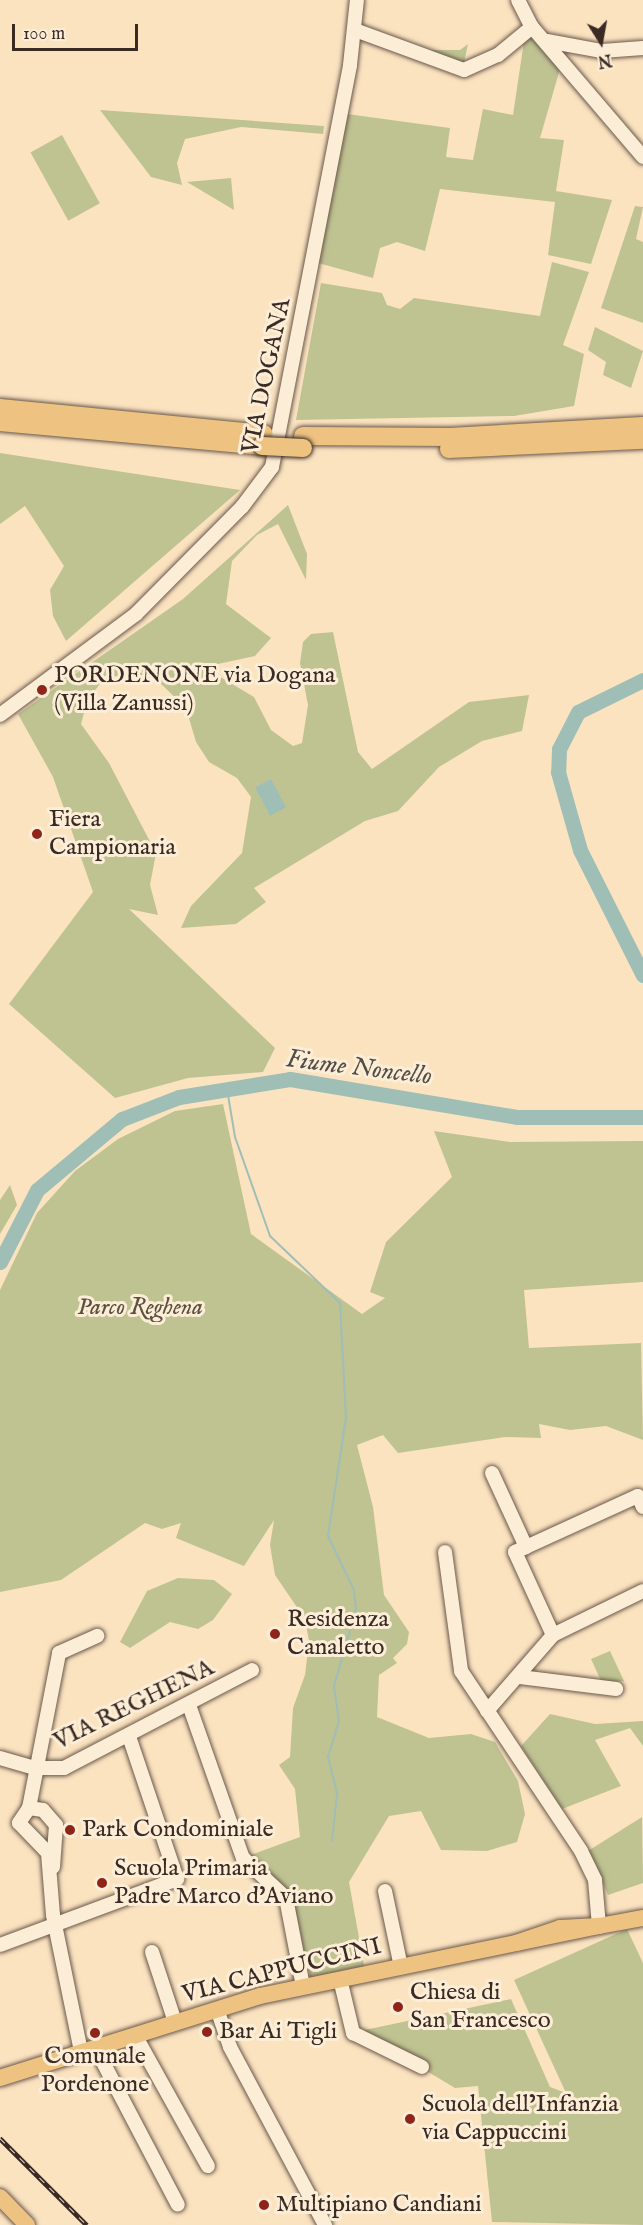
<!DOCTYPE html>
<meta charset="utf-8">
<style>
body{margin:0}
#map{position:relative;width:643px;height:2225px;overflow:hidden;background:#fbe3c0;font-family:"IM FELL English",serif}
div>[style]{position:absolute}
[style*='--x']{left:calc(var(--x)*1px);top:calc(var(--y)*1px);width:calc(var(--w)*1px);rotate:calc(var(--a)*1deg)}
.green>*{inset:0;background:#bfc392;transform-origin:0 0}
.water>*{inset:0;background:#9fbeb6;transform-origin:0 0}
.stream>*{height:2px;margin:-1px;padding:0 1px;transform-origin:1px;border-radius:1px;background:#9fbeb6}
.river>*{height:15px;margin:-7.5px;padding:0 7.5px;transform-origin:7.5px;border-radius:7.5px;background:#9fbeb6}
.roads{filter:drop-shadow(0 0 2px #6a584b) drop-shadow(0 0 2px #6a584b)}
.minor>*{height:14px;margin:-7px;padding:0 7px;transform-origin:7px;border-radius:7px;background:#fcedd6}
.major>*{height:16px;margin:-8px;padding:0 8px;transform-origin:8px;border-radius:8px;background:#eec280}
.highway>*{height:18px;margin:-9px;padding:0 9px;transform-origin:9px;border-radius:9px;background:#eec280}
.rail>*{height:4.5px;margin-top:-2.25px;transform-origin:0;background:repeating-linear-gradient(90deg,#fcedd6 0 7px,#3a2a24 0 14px);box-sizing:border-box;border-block:2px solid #3a2a24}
.bridges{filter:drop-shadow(0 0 2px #3a2a24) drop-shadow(0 0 2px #3a2a24)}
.highway-bridge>*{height:18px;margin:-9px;padding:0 9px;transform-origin:9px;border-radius:9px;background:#eec280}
.dots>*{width:16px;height:16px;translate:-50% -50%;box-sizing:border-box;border:3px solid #fcedd6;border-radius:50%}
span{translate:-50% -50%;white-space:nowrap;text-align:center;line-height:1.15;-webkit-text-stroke:6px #fcedd6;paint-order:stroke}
.street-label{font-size:24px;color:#3a2a24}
.poi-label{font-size:24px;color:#3a2a24}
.left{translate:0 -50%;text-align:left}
.park-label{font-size:24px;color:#5b5040;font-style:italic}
.water-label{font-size:26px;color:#534f48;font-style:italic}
.north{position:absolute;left:571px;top:12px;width:60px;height:60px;-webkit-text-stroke:4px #fcedd6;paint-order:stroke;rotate:169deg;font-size:16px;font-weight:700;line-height:24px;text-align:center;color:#3a2a24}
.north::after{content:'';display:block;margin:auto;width:21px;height:27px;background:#3a2a24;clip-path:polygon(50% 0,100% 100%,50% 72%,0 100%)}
.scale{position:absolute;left:12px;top:24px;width:126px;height:27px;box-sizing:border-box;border:3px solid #3a2a24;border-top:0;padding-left:8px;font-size:18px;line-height:21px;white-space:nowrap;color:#3a2a24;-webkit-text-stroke:4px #fcedd6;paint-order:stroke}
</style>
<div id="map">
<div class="green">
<i style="clip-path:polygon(528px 37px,535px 38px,560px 69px,540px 138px,564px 140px,556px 191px,612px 200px,591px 264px,548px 255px,555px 202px,440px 189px,425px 251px,397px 242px,380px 248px,373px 278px,318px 263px,347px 114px,450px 128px,446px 157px,473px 160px,483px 109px,513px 115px,524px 41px)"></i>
<i style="clip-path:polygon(468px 44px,463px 67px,430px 54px,431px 50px,460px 50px)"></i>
<i style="clip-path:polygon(100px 110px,242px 120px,324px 126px,323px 134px,241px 127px,185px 139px,177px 163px,182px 185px,151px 177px)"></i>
<i style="left:62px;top:135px;width:78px;height:36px;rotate:61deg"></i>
<i style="clip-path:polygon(231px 178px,234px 210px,187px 182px)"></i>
<i style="clip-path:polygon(635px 206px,643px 207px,636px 239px,643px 242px,643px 323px,601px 308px)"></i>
<i style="clip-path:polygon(552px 262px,589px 272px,563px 345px,584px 354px,574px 406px,514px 416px,296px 420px,321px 283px,382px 293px,387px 305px,400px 309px,414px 298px,540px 316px)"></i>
<i style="clip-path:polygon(595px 327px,643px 351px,631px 388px,603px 375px,606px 362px,588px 350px)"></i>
<i style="clip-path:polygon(0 453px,240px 490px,66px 641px,53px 616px,50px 590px,64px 566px,25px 506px,0 524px)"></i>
<i style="clip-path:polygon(288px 505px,307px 554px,306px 580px,278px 524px,257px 535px,232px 561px,226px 604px,271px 638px,255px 656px,218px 664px,212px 672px,254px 697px,271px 730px,293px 746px,302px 743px,308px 705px,300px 663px,303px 642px,311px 634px,333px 632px,358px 752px,372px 769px,469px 702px,529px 695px,522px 731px,482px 741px,439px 767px,398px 811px,365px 821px,254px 888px,266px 902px,236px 924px,181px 928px,191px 906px,242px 853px,251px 797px,237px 778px,209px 762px,196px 742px,186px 708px,159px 682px,106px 675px,87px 702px,81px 724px,109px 763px,156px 853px,150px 885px,158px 915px,129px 909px,275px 1048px,263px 1072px,188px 1078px,115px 1098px,9px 1004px,93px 892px,53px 777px,18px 714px,183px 599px)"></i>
<i style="clip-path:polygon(223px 1104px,251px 1234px,362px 1314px,385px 1298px,370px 1292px,386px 1242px,452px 1177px,434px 1131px,510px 1142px,643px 1141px,643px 1282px,524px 1290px,529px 1348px,641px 1343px,643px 1440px,606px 1426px,570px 1430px,539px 1424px,541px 1438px,505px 1437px,398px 1453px,383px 1435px,357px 1445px,373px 1507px,384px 1595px,409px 1632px,407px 1644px,393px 1658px,397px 1663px,379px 1675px,377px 1717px,429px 1738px,471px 1734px,495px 1742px,518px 1781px,525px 1814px,517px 1842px,487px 1851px,441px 1850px,421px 1811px,389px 1816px,349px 1882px,365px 1971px,312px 1982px,291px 1902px,245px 1857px,300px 1837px,295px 1789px,279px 1765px,290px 1757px,293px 1708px,305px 1675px,309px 1641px,305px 1619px,275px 1575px,270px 1545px,274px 1520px,244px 1566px,176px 1538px,181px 1523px,162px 1529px,145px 1523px,61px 1580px,0 1592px,0 1290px,37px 1213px,75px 1171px,118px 1139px,175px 1111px)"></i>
<i style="clip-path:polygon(10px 1185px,17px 1205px,0 1234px,0 1200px)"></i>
<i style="clip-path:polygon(178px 1578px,214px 1580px,232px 1594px,213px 1620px,198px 1629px,170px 1622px,130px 1648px,120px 1642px,147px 1591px)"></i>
<i style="clip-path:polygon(610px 1651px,624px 1681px,602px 1683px,591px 1659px)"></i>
<i style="clip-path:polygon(550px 1714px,595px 1724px,643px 1721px,643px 1746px,630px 1728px,595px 1740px,621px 1786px,562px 1809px,521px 1746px)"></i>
<i style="clip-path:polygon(642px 1817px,643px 1883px,608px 1895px,588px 1851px)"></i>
<i style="clip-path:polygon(627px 1929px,643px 1963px,643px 2225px,492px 2222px,478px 2086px,455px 2088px,360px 2031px,511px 1999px,550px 2087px,566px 2093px,514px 1980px)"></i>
</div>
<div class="water">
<i style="left:271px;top:779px;width:32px;height:18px;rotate:62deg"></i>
</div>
<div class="stream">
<i style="--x:227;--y:1089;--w:49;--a:80.5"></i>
<i style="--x:235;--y:1137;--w:105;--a:70.5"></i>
<i style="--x:270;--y:1236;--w:97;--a:43.7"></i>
<i style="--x:340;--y:1303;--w:115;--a:87"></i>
<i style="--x:346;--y:1418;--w:119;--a:98.7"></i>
<i style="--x:328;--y:1536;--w:60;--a:64.3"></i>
<i style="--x:354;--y:1590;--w:20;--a:84"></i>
<i style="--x:356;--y:1610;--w:79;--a:106.1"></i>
<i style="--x:334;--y:1686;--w:35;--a:82"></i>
<i style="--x:339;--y:1721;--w:38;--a:107"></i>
<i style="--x:328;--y:1757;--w:38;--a:76"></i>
<i style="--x:337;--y:1794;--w:47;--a:96.1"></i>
</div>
<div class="river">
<i style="--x:643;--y:680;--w:72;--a:153.8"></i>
<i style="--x:578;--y:712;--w:42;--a:117.2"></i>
<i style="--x:559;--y:749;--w:23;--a:92"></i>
<i style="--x:558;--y:772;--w:81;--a:74.2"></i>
<i style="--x:580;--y:850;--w:140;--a:63.3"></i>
<i style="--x:0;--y:1262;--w:81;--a:-62.8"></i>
<i style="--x:37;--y:1190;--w:111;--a:-39.9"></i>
<i style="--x:122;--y:1119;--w:61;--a:-21.1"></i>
<i style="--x:179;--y:1097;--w:112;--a:-9.2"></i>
<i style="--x:290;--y:1079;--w:230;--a:9.5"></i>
<i style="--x:517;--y:1117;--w:126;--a:0"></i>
</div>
<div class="roads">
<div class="minor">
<i style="--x:518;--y:0;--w:30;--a:63"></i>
<i style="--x:532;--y:27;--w:171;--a:49.5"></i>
<i style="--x:355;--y:30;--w:116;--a:20.2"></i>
<i style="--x:464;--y:70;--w:37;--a:-24"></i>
<i style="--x:498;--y:55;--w:44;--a:-39.5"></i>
<i style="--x:547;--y:41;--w:56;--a:10.3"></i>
<i style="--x:602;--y:51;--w:41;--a:-4.2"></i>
<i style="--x:0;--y:715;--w:169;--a:-36.6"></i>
<i style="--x:136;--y:614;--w:151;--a:-45.3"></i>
<i style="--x:242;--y:507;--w:50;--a:-53.1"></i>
<i style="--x:272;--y:467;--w:409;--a:-79"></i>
<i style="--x:350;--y:65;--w:65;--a:-83.9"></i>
<i style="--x:492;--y:1473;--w:81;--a:65.3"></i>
<i style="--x:526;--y:1547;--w:12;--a:156"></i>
<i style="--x:515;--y:1552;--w:91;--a:65.4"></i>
<i style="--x:526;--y:1547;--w:123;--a:-24.5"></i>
<i style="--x:638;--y:1496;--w:12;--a:66"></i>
<i style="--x:445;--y:1552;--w:120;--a:82.3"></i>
<i style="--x:461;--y:1671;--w:216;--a:56.3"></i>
<i style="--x:581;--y:1851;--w:32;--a:64"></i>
<i style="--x:595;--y:1880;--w:46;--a:85"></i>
<i style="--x:520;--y:1677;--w:97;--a:7.1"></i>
<i style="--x:189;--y:1705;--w:162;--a:70.6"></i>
<i style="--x:243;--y:1858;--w:59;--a:42.9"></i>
<i style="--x:286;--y:1898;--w:90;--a:79.1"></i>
<i style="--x:487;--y:1711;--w:101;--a:-49"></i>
<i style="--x:553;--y:1635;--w:100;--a:-26.1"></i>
<i style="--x:0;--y:1758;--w:37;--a:16"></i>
<i style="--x:36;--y:1768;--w:28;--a:0"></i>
<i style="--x:64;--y:1768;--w:212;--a:-27.5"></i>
<i style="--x:29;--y:1808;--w:18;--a:124"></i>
<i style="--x:19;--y:1823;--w:42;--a:46"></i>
<i style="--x:48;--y:1853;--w:62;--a:85.4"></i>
<i style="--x:53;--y:1915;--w:139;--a:78.4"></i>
<i style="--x:29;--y:1808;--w:158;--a:-79"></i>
<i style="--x:59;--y:1653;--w:42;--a:-24.1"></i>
<i style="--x:29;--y:1808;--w:14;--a:8"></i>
<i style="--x:43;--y:1810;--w:20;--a:49"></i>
<i style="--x:56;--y:1825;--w:42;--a:94.1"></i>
<i style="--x:385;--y:1891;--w:78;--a:78.1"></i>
<i style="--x:0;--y:1945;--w:189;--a:-20.4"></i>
<i style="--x:177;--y:1879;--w:151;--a:-108.6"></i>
<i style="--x:152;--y:1952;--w:74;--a:71.8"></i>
<i style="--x:340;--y:1979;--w:56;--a:76.5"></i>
<i style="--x:353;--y:2033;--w:77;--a:26.2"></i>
<i style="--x:217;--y:2009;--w:40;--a:71.1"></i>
<i style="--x:230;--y:2047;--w:202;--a:61.9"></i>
<i style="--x:135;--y:2035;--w:150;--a:60.9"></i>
<i style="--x:95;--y:2047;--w:178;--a:62.3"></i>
</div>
<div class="major">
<i style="--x:599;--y:1926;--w:45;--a:-10.3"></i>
<i style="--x:0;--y:2078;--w:273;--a:-17.5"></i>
<i style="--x:260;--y:1996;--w:346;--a:-11.7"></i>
<i style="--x:599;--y:1926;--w:39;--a:177"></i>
<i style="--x:560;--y:1928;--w:46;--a:161.2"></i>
<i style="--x:0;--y:2197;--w:39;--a:46"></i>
</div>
<div class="highway">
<i style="--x:0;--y:408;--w:265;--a:5.6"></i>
<i style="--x:0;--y:422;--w:263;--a:5.2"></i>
<i style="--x:303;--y:436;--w:147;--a:0.4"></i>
<i style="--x:450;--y:437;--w:193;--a:-3.3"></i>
<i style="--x:449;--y:449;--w:194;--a:-2.7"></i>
</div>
</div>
<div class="rail">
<i style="--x:0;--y:2138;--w:123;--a:45"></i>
</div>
<div class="bridges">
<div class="highway-bridge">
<i style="--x:262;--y:446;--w:41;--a:2.8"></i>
</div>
</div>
<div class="dots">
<i style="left:42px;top:690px;background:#8f2418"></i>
<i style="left:37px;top:834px;background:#8f2418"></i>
<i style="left:275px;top:1634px;background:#8f2418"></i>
<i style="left:70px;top:1830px;background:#8f2418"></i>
<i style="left:102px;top:1883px;background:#8f2418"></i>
<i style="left:398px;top:2007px;background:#8f2418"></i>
<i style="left:207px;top:2032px;background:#8f2418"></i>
<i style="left:95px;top:2033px;background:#8f2418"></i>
<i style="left:410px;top:2119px;background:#8f2418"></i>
<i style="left:264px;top:2205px;background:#8f2418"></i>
</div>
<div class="street-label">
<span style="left:267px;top:376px;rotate:-78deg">VIA DOGANA</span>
<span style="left:134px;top:1705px;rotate:-26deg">VIA REGHENA</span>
<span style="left:282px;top:1971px;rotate:-14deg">VIA CAPPUCCINI</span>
</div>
<div class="poi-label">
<span class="left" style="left:54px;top:690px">PORDENONE via Dogana<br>(Villa Zanussi)</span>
<span class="left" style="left:49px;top:834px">Fiera<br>Campionaria</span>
<span class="left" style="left:287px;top:1634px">Residenza<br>Canaletto</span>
<span class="left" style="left:82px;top:1830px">Park Condominiale</span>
<span class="left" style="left:114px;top:1883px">Scuola Primaria<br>Padre Marco d'Aviano</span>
<span class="left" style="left:410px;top:2007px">Chiesa di<br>San Francesco</span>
<span class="left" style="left:219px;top:2032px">Bar Ai Tigli</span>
<span style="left:95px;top:2071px">Comunale<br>Pordenone</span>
<span class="left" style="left:422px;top:2119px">Scuola dell’Infanzia<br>via Cappuccini</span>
<span class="left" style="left:276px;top:2205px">Multipiano Candiani</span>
</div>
<div class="park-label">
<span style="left:140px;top:1308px">Parco Reghena</span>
</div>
<div class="water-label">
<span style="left:359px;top:1068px;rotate:7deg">Fiume Noncello</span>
</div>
<div class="north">N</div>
<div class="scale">100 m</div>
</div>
